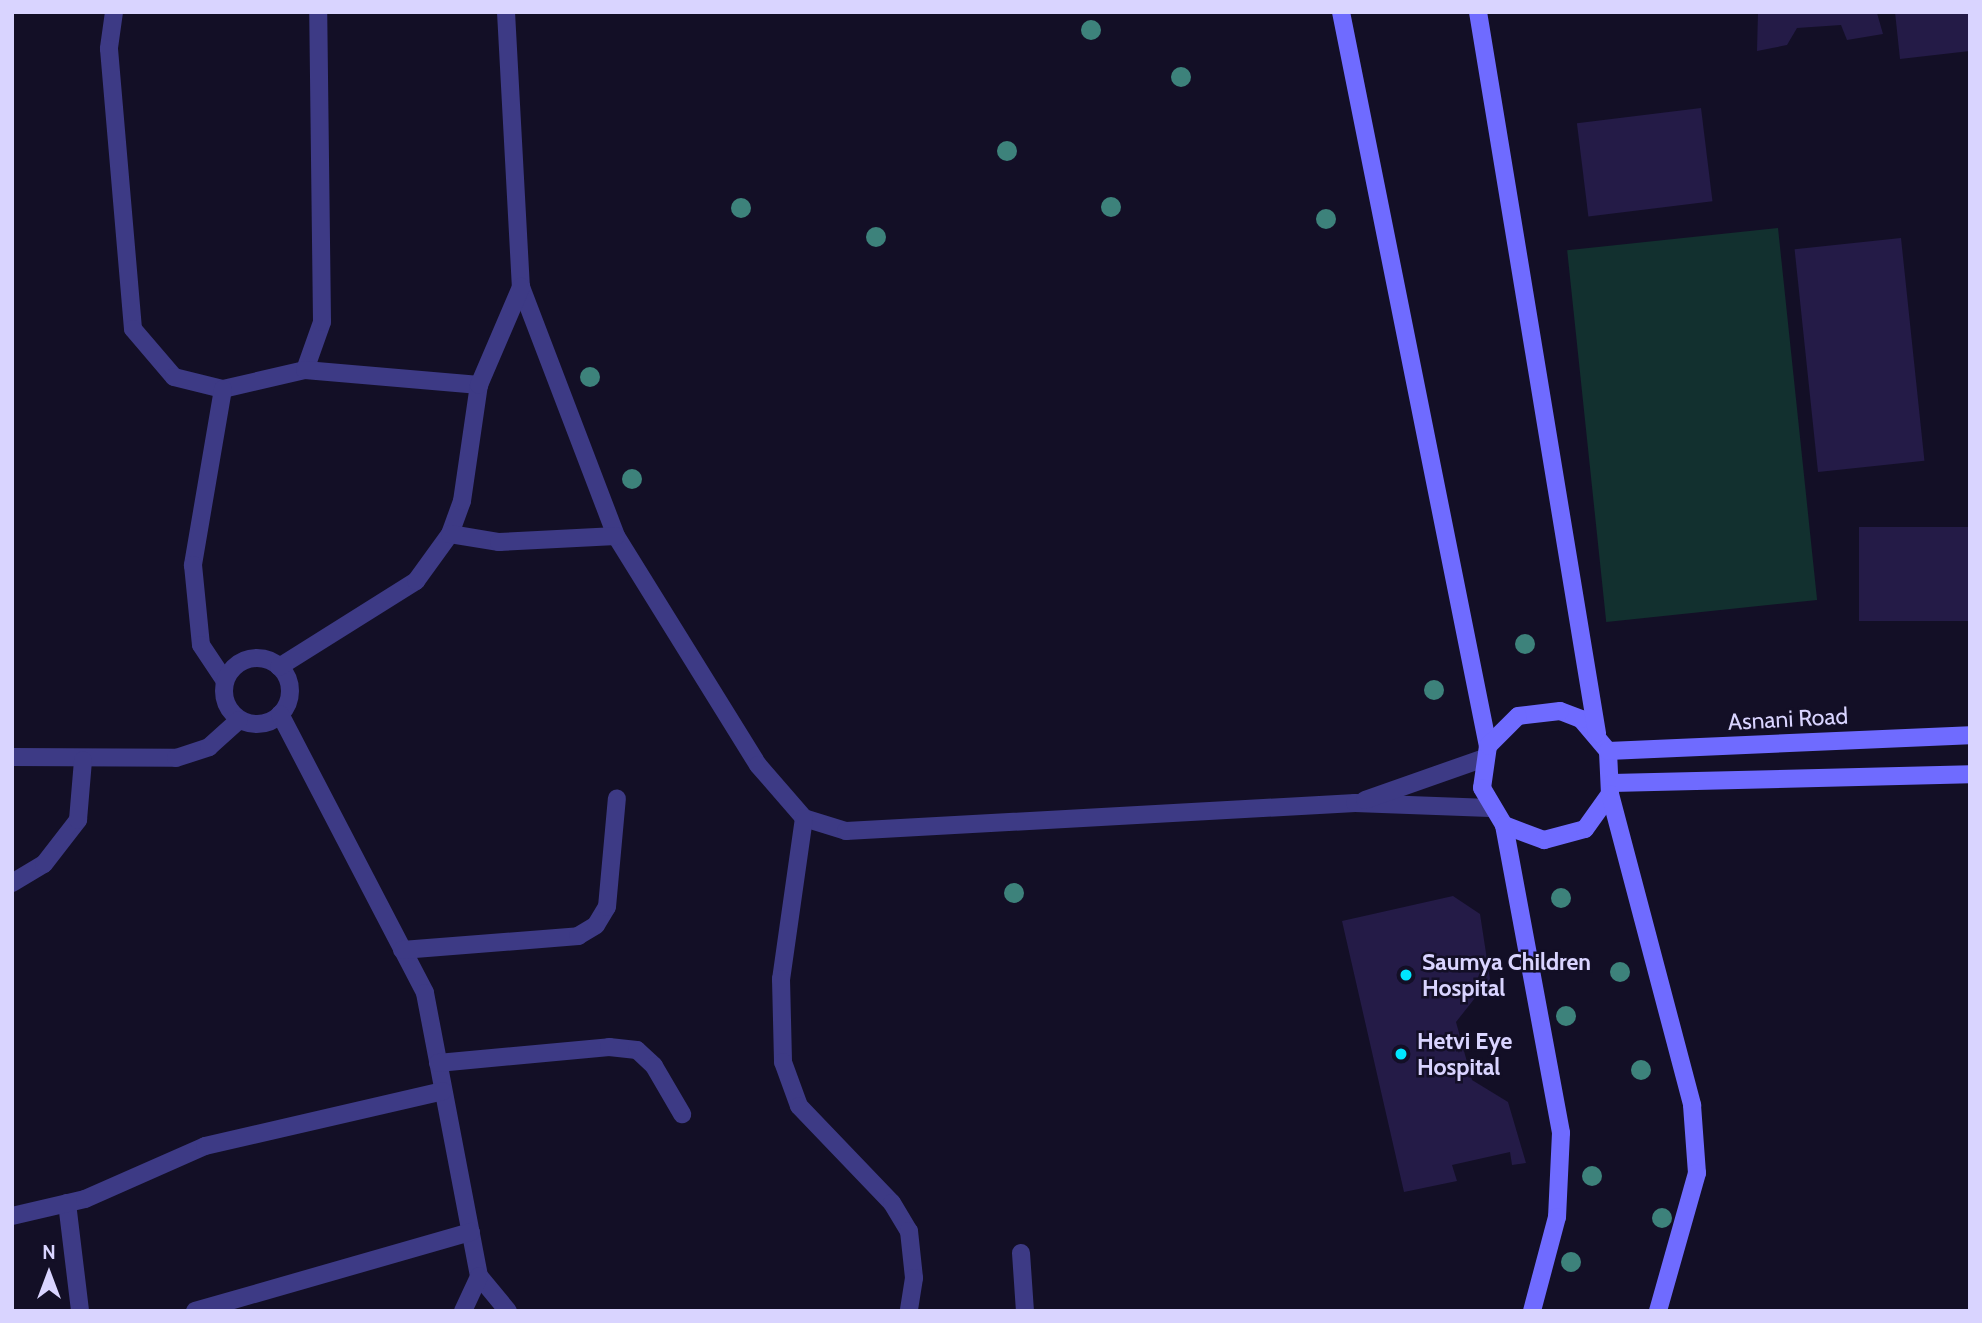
<!DOCTYPE html>
<style>
body{margin:0}
#map{position:relative;width:1982px;height:1323px;overflow:hidden;background:#130f26;font-family:Cabin,sans-serif}
div>[style]{position:absolute}
[style*='--x']{left:calc(var(--x)*1px);top:calc(var(--y)*1px);width:calc(var(--w)*1px);rotate:calc(var(--a)*1deg)}
.green>*{inset:0;background:#12302f;transform-origin:0 0}
.building>*{inset:0;background:#241b47;transform-origin:0 0}
.street>*{height:18px;margin:-9px;padding:0 9px;transform-origin:9px;border-radius:9px;background:#3d3a85}
.street>.ring{margin:-9px;padding:0;box-sizing:content-box;background:none;border:18px solid #3d3a85;border-radius:50%}
.secondary>*{height:18px;margin:-9px;padding:0 9px;transform-origin:9px;border-radius:9px;background:#6f6bff}
.trees>*{width:20px;height:20px;margin:-10px;border-radius:50%;background:#3d827b}
.dots>*{width:19px;height:19px;translate:-50% -50%;box-sizing:border-box;border:4px solid #130f26;border-radius:50%}
span{translate:-50% -50%;white-space:nowrap;text-align:center;line-height:1.15;-webkit-text-stroke:5px #130f26;paint-order:stroke}
.street-label{font-size:23px;color:#d9d4ff}
.poi-label{font-size:23px;color:#d9d4ff;font-weight:700}
.left{translate:0 -50%;text-align:left}
.frame{position:absolute;inset:0;border:14px solid #d9d4ff;pointer-events:none}
.north{position:absolute;left:14px;top:1239px;width:70px;height:70px;-webkit-text-stroke:5px #130f26;paint-order:stroke;rotate:0deg;font-size:19px;font-weight:700;line-height:28px;text-align:center;color:#d9d4ff}
.north::after{content:'';display:block;margin:auto;width:24px;height:32px;background:#d9d4ff;clip-path:polygon(50% 0,100% 100%,50% 72%,0 100%)}
</style>
<div id="map">
<div class="green">
<i style="left:1778px;top:228px;width:374px;height:212px;rotate:84deg"></i>
</div>
<div class="building">
<i style="clip-path:polygon(1758px 12px,1877px 13px,1883px 34px,1847px 40px,1841px 25px,1797px 28px,1787px 45px,1757px 51px)"></i>
<i style="clip-path:polygon(1895px 12px,1970px 12px,1970px 51px,1900px 59px)"></i>
<i style="left:1701px;top:108px;width:94px;height:125px;rotate:83deg"></i>
<i style="left:1901px;top:238px;width:224px;height:107px;rotate:84deg"></i>
<i style="left:1970px;top:527px;width:94px;height:111px;rotate:90deg"></i>
<i style="clip-path:polygon(1453px 896px,1480px 914px,1490px 979px,1456px 1022px,1472px 1080px,1508px 1102px,1526px 1163px,1512px 1165px,1510px 1152px,1452px 1165px,1457px 1181px,1404px 1192px,1342px 921px)"></i>
</div>
<div class="street">
<i style="--x:114;--y:12;--w:37;--a:98"></i>
<i style="--x:109;--y:49;--w:281;--a:85.1"></i>
<i style="--x:133;--y:329;--w:63;--a:49.5"></i>
<i style="--x:174;--y:377;--w:50;--a:13.8"></i>
<i style="--x:223;--y:389;--w:84;--a:-13"></i>
<i style="--x:305;--y:370;--w:51;--a:-70.5"></i>
<i style="--x:322;--y:322;--w:310;--a:-90.7"></i>
<i style="--x:506;--y:12;--w:275;--a:86.9"></i>
<i style="--x:521;--y:287;--w:267;--a:69.1"></i>
<i style="--x:616;--y:536;--w:269;--a:58.2"></i>
<i style="--x:758;--y:765;--w:70;--a:49"></i>
<i style="--x:804;--y:818;--w:44;--a:17.2"></i>
<i style="--x:846;--y:831;--w:510;--a:-3.15"></i>
<i style="--x:1355;--y:803;--w:135;--a:2.1"></i>
<i style="--x:305;--y:370;--w:175;--a:4.9"></i>
<i style="--x:223;--y:389;--w:179;--a:99.7"></i>
<i style="--x:193;--y:565;--w:80;--a:84.3"></i>
<i style="--x:201;--y:645;--w:43;--a:56.3"></i>
<i style="--x:450;--y:534;--w:35;--a:-70"></i>
<i style="--x:462;--y:501;--w:117;--a:-81.7"></i>
<i style="--x:479;--y:385;--w:107;--a:-66.8"></i>
<i class="ring" style="left:224px;top:658px;width:48px;height:48px"></i>
<i style="--x:279;--y:667;--w:162;--a:-32.1"></i>
<i style="--x:416;--y:581;--w:58;--a:-54.1"></i>
<i style="--x:450;--y:534;--w:50;--a:9.3"></i>
<i style="--x:499;--y:542;--w:117;--a:-2.9"></i>
<i style="--x:280;--y:714;--w:314;--a:62.5"></i>
<i style="--x:425;--y:993;--w:288;--a:79.2"></i>
<i style="--x:479;--y:1276;--w:45;--a:50.4"></i>
<i style="--x:12;--y:757;--w:164;--a:0.3"></i>
<i style="--x:176;--y:758;--w:35;--a:-18"></i>
<i style="--x:209;--y:747;--w:40;--a:-42"></i>
<i style="--x:1365;--y:800;--w:126;--a:-19.4"></i>
<i style="--x:804;--y:818;--w:163;--a:98.1"></i>
<i style="--x:781;--y:979;--w:83;--a:88.6"></i>
<i style="--x:783;--y:1062;--w:47;--a:70"></i>
<i style="--x:799;--y:1106;--w:134;--a:46.2"></i>
<i style="--x:892;--y:1203;--w:33;--a:59"></i>
<i style="--x:909;--y:1231;--w:47;--a:83.9"></i>
<i style="--x:914;--y:1278;--w:33;--a:99"></i>
<i style="--x:12;--y:883;--w:37;--a:-31"></i>
<i style="--x:44;--y:864;--w:56;--a:-52.3"></i>
<i style="--x:78;--y:820;--w:60;--a:-85.2"></i>
<i style="--x:402;--y:950;--w:177;--a:-4.5"></i>
<i style="--x:578;--y:936;--w:21;--a:-31"></i>
<i style="--x:596;--y:925;--w:21;--a:-59"></i>
<i style="--x:607;--y:907;--w:109;--a:-84.8"></i>
<i style="--x:438;--y:1063;--w:172;--a:-5.3"></i>
<i style="--x:609;--y:1047;--w:28;--a:6"></i>
<i style="--x:637;--y:1050;--w:23;--a:43"></i>
<i style="--x:654;--y:1066;--w:56;--a:59.7"></i>
<i style="--x:67;--y:1203;--w:109;--a:83.1"></i>
<i style="--x:12;--y:1216;--w:75;--a:-13.1"></i>
<i style="--x:85;--y:1199;--w:131;--a:-23.8"></i>
<i style="--x:205;--y:1146;--w:244;--a:-13"></i>
<i style="--x:1021;--y:1253;--w:58;--a:86.1"></i>
<i style="--x:195;--y:1311;--w:287;--a:-16"></i>
<i style="--x:463;--y:1311;--w:38;--a:-65"></i>
</div>
<div class="secondary">
<i style="--x:1341;--y:12;--w:749;--a:78.68"></i>
<i style="--x:1488;--y:746;--w:42;--a:98.1"></i>
<i style="--x:1482;--y:788;--w:43;--a:59.3"></i>
<i style="--x:1504;--y:825;--w:43;--a:20.6"></i>
<i style="--x:1544;--y:840;--w:42;--a:-15"></i>
<i style="--x:1585;--y:829;--w:43;--a:-54.5"></i>
<i style="--x:1610;--y:794;--w:43;--a:-92.7"></i>
<i style="--x:1608;--y:751;--w:42;--a:-130.2"></i>
<i style="--x:1581;--y:719;--w:22;--a:-159"></i>
<i style="--x:1560;--y:711;--w:42;--a:173.2"></i>
<i style="--x:1518;--y:716;--w:42;--a:135"></i>
<i style="--x:1478;--y:12;--w:731;--a:80.63"></i>
<i style="--x:1608;--y:751;--w:362;--a:-2.5"></i>
<i style="--x:1612;--y:783;--w:358;--a:-1.4"></i>
<i style="--x:1610;--y:794;--w:322;--a:75.2"></i>
<i style="--x:1692;--y:1105;--w:68;--a:85.8"></i>
<i style="--x:1697;--y:1173;--w:143;--a:105.8"></i>
<i style="--x:1504;--y:825;--w:313;--a:79.5"></i>
<i style="--x:1561;--y:1133;--w:84;--a:92.7"></i>
<i style="--x:1557;--y:1217;--w:97;--a:104.9"></i>
</div>
<div class="trees">
<i style="left:1091px;top:30px"></i>
<i style="left:1181px;top:77px"></i>
<i style="left:1007px;top:151px"></i>
<i style="left:1111px;top:207px"></i>
<i style="left:741px;top:208px"></i>
<i style="left:1326px;top:219px"></i>
<i style="left:876px;top:237px"></i>
<i style="left:590px;top:377px"></i>
<i style="left:632px;top:479px"></i>
<i style="left:1525px;top:644px"></i>
<i style="left:1434px;top:690px"></i>
<i style="left:1014px;top:893px"></i>
<i style="left:1561px;top:898px"></i>
<i style="left:1620px;top:972px"></i>
<i style="left:1566px;top:1016px"></i>
<i style="left:1641px;top:1070px"></i>
<i style="left:1592px;top:1176px"></i>
<i style="left:1662px;top:1218px"></i>
<i style="left:1571px;top:1262px"></i>
</div>
<div class="dots">
<i style="left:1406px;top:975px;background:#00e5ff"></i>
<i style="left:1401px;top:1054px;background:#00e5ff"></i>
</div>
<div class="street-label">
<span style="left:1788px;top:719px;rotate:-3deg">Asnani Road</span>
</div>
<div class="poi-label">
<span class="left" style="left:1422px;top:975px">Saumya Children<br>Hospital</span>
<span class="left" style="left:1417px;top:1054px">Hetvi Eye<br>Hospital</span>
</div>
<div class="frame"></div>
<div class="north">N</div>
</div>
